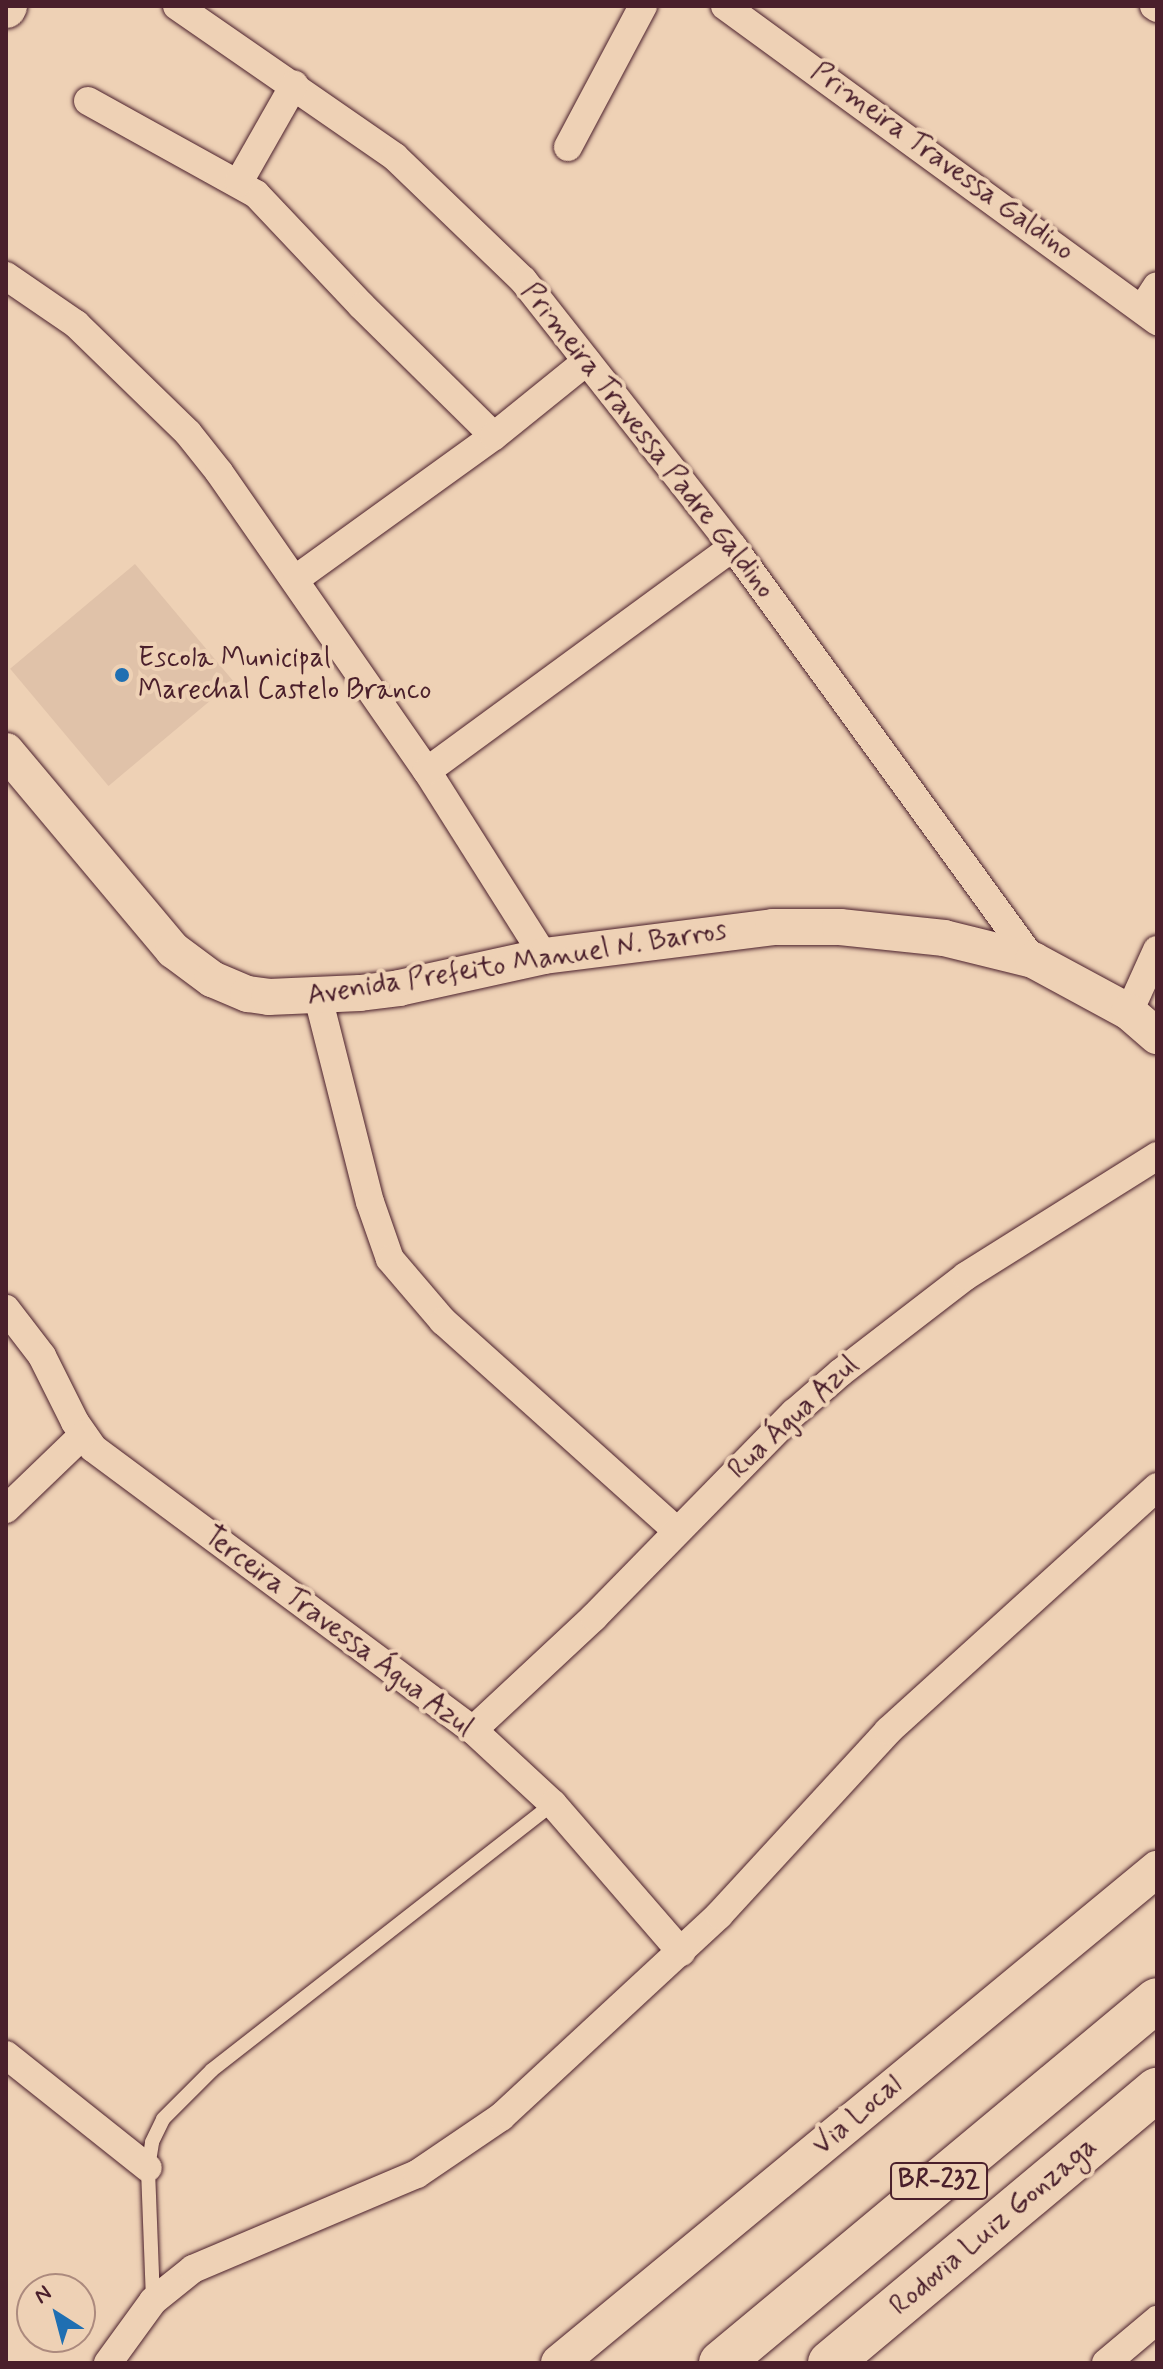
<!DOCTYPE html>
<meta charset="utf-8">
<style>
body{margin:0}
#map{position:relative;width:1163px;height:2369px;overflow:hidden;background:#eed1b5;font-family:Mynerve,sans-serif}
div>[style]{position:absolute}
[style*='--x']{left:calc(var(--x)*1px);top:calc(var(--y)*1px);width:calc(var(--w)*1px);rotate:calc(var(--a)*1deg)}
.built>*{inset:0;background:#e0c2a9;transform-origin:0 0}
.roads{filter:drop-shadow(0 0 2px #4a1f2b) drop-shadow(0 0 2px #4a1f2b)}
.service>*{height:14px;margin:-7px;padding:0 7px;transform-origin:7px;border-radius:7px;background:#eed1b5}
.minor>*{height:28px;margin:-14px;padding:0 14px;transform-origin:14px;border-radius:14px;background:#eed1b5}
.tertiary>*{height:36px;margin:-18px;padding:0 18px;transform-origin:18px;border-radius:18px;background:#eed1b5}
.secondary>*{height:40px;margin:-20px;padding:0 20px;transform-origin:20px;border-radius:20px;background:#eed1b5}
.trunk>*{height:44px;margin:-22px;padding:0 22px;transform-origin:22px;border-radius:22px;background:#eed1b5}
.dots>*{width:22px;height:22px;translate:-50% -50%;box-sizing:border-box;border:4px solid #eed1b5;border-radius:50%}
span{translate:-50% -50%;white-space:nowrap;text-align:center;line-height:1.15;-webkit-text-stroke:8px #eed1b5;paint-order:stroke}
.shield-label span{padding:2px 6px;background:#eed1b5;border:2px solid;border-radius:6px;-webkit-text-stroke-width:0}
.shield-label{font-size:26px;color:#4a1f2b;font-weight:700}
.street-label{font-size:28px;color:#4a1f2b}
.poi-label{font-size:28px;color:#4a1f2b}
.left{translate:0 -50%;text-align:left}
.frame{position:absolute;inset:0;border:8px solid #4a1f2b;pointer-events:none}
.north{position:absolute;left:16px;top:2273px;width:80px;height:80px;box-sizing:border-box;background:#eed1b5;border:2px solid #ac8a7e;border-radius:50%;rotate:324deg;font-size:22px;font-weight:700;line-height:32px;text-align:center;color:#4a1f2b}
.north::after{content:'';display:block;margin:auto;width:28px;height:36px;background:#1f6fb2;clip-path:polygon(50% 0,100% 100%,50% 72%,0 100%)}
</style>
<div id="map">
<div class="built">
<i style="left:135px;top:564px;width:153px;height:163px;rotate:50deg"></i>
</div>
<div class="roads">
<div class="service">
<i style="--x:153;--y:2300;--w:132;--a:-92.2"></i>
<i style="--x:148;--y:2168;--w:26;--a:-81"></i>
<i style="--x:152;--y:2142;--w:25;--a:-64"></i>
<i style="--x:163;--y:2119;--w:69;--a:-45"></i>
<i style="--x:212;--y:2070;--w:432;--a:-38"></i>
</div>
<div class="minor">
<i style="--x:177;--y:6;--w:265;--a:34.7"></i>
<i style="--x:395;--y:157;--w:178;--a:43.9"></i>
<i style="--x:523;--y:280;--w:340;--a:51.8"></i>
<i style="--x:733;--y:547;--w:510;--a:54.01"></i>
<i style="--x:725;--y:6;--w:535;--a:36.1"></i>
<i style="--x:1154;--y:6;--w:4;--a:34"></i>
<i style="--x:88;--y:101;--w:192;--a:29"></i>
<i style="--x:256;--y:194;--w:154;--a:46.6"></i>
<i style="--x:362;--y:306;--w:185;--a:44.6"></i>
<i style="--x:568;--y:147;--w:160;--a:-62"></i>
<i style="--x:239;--y:182;--w:112;--a:-60.4"></i>
<i style="--x:6;--y:276;--w:85;--a:34.4"></i>
<i style="--x:76;--y:324;--w:156;--a:44.2"></i>
<i style="--x:188;--y:433;--w:50;--a:51.5"></i>
<i style="--x:219;--y:472;--w:364;--a:55.2"></i>
<i style="--x:427;--y:771;--w:219;--a:57.7"></i>
<i style="--x:1142;--y:309;--w:27;--a:-57"></i>
<i style="--x:297;--y:578;--w:243;--a:-35.8"></i>
<i style="--x:494;--y:436;--w:119;--a:-38.9"></i>
<i style="--x:427;--y:771;--w:379;--a:-36.2"></i>
<i style="--x:318;--y:997;--w:211;--a:75.8"></i>
<i style="--x:370;--y:1202;--w:60;--a:70.7"></i>
<i style="--x:390;--y:1259;--w:82;--a:49.5"></i>
<i style="--x:443;--y:1321;--w:314;--a:41.9"></i>
<i style="--x:1129;--y:1012;--w:68;--a:-65.7"></i>
<i style="--x:6;--y:1309;--w:59;--a:52.5"></i>
<i style="--x:42;--y:1356;--w:74;--a:63.4"></i>
<i style="--x:75;--y:1422;--w:32;--a:55"></i>
<i style="--x:93;--y:1448;--w:473;--a:36.6"></i>
<i style="--x:473;--y:1730;--w:109;--a:42.8"></i>
<i style="--x:553;--y:1804;--w:196;--a:49.1"></i>
<i style="--x:6;--y:1509;--w:107;--a:-43.9"></i>
<i style="--x:473;--y:1730;--w:166;--a:-43"></i>
<i style="--x:594;--y:1617;--w:286;--a:-45.6"></i>
<i style="--x:794;--y:1413;--w:61;--a:-41"></i>
<i style="--x:840;--y:1373;--w:159;--a:-37.6"></i>
<i style="--x:966;--y:1276;--w:226;--a:-32.1"></i>
<i style="--x:6;--y:2055;--w:181;--a:38.5"></i>
<i style="--x:108;--y:2363;--w:77;--a:-54"></i>
<i style="--x:153;--y:2301;--w:51;--a:-38.7"></i>
<i style="--x:193;--y:2269;--w:243;--a:-23"></i>
<i style="--x:417;--y:2174;--w:102;--a:-34.2"></i>
<i style="--x:501;--y:2117;--w:297;--a:-42.8"></i>
<i style="--x:719;--y:1915;--w:250;--a:-47.4"></i>
<i style="--x:888;--y:1731;--w:363;--a:-42.2"></i>
<i style="--x:1106;--y:2363;--w:67;--a:-40.1"></i>
</div>
<div class="tertiary">
<i style="--x:6;--y:751;--w:260;--a:50"></i>
<i style="--x:173;--y:950;--w:49;--a:36.6"></i>
<i style="--x:212;--y:979;--w:39;--a:23"></i>
<i style="--x:248;--y:994;--w:21;--a:8"></i>
<i style="--x:269;--y:997;--w:91;--a:-2.5"></i>
<i style="--x:360;--y:993;--w:39;--a:-7"></i>
<i style="--x:399;--y:988;--w:148;--a:-12.4"></i>
<i style="--x:544;--y:956;--w:231;--a:-7.2"></i>
<i style="--x:773;--y:927;--w:67;--a:0"></i>
<i style="--x:840;--y:927;--w:105;--a:6"></i>
<i style="--x:944;--y:938;--w:92;--a:13.9"></i>
<i style="--x:1033;--y:960;--w:109;--a:28.4"></i>
<i style="--x:1129;--y:1012;--w:37;--a:41"></i>
<i style="--x:559;--y:2363;--w:776;--a:-39.56"></i>
</div>
<div class="secondary">
<i style="--x:6;--y:8;--w:2;--a:-63"></i>
</div>
<div class="trunk">
<i style="--x:721;--y:2363;--w:567;--a:-39.78"></i>
<i style="--x:830;--y:2363;--w:426;--a:-39.9"></i>
</div>
</div>
<div class="dots">
<i style="left:122px;top:675px;background:#1f6fb2"></i>
</div>
<div class="shield-label">
<span style="left:939px;top:2181px">BR-232</span>
</div>
<div class="street-label">
<span style="left:942px;top:162px;rotate:36deg">Primeira Travessa Galdino</span>
<span style="left:647px;top:441px;rotate:52deg">Primeira Travessa Padre Galdino</span>
<span style="left:517px;top:964px;rotate:-9deg">Avenida Prefeito Manuel N. Barros</span>
<span style="left:794px;top:1418px;rotate:-43deg">Rua Água Azul</span>
<span style="left:338px;top:1632px;rotate:37deg">Terceira Travessa Água Azul</span>
<span style="left:858px;top:2116px;rotate:-40deg">Via Local</span>
<span style="left:994px;top:2227px;rotate:-40deg">Rodovia Luiz Gonzaga</span>
</div>
<div class="poi-label">
<span class="left" style="left:138px;top:675px">Escola Municipal<br>Marechal Castelo Branco</span>
</div>
<div class="frame"></div>
<div class="north">N</div>
</div>
